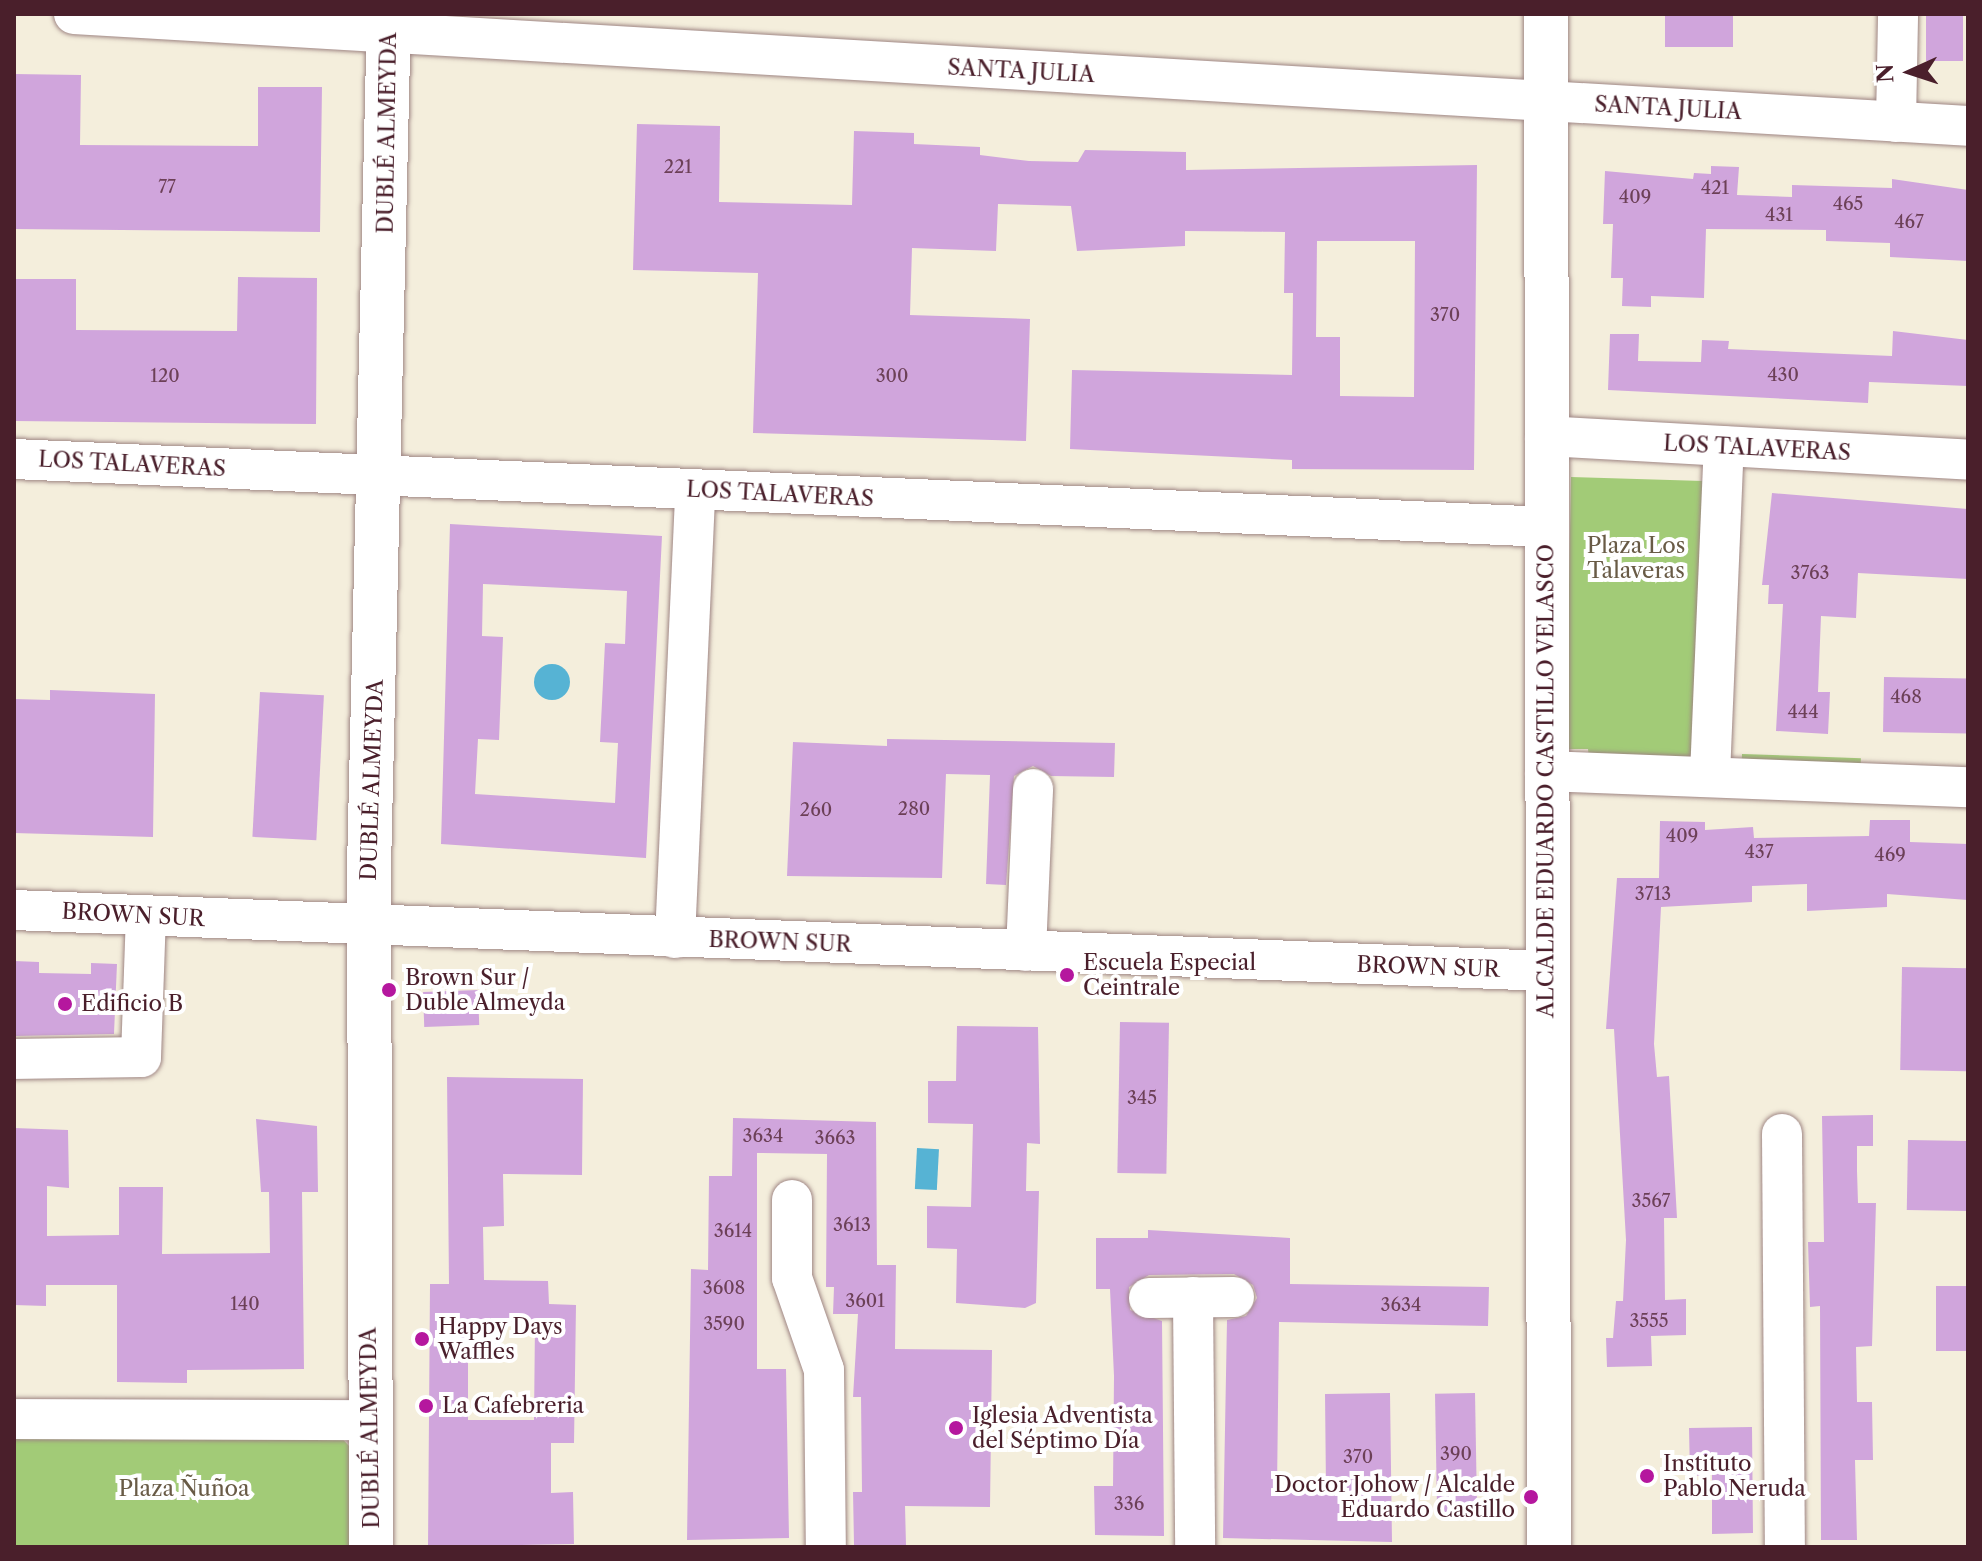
<!DOCTYPE html>
<meta charset="utf-8">
<style>
body{margin:0}
#map{position:relative;width:1982px;height:1561px;overflow:hidden;background:#f4eedc;font-family:"Libre Caslon Text",serif}
div>[style]{position:absolute}
[style*='--x']{left:calc(var(--x)*1px);top:calc(var(--y)*1px);width:calc(var(--w)*1px);rotate:calc(var(--a)*1deg)}
.green>*{inset:0;background:#a2cb77;transform-origin:0 0}
.water>*{inset:0;background:#56b3d4;transform-origin:0 0}
.round{border-radius:50%}
.building>*{inset:0;background:#d0a5dc;transform-origin:0 0}
.roads{filter:drop-shadow(0 0 2px #9f8684) drop-shadow(0 0 2px #9f8684)}
.minor>*{height:40px;margin:-20px;padding:0 20px;transform-origin:20px;border-radius:20px;background:#fff}
.major>*{height:44px;margin:-22px;padding:0 22px;transform-origin:22px;border-radius:22px;background:#fff}
.dots>*{width:22px;height:22px;translate:-50% -50%;box-sizing:border-box;border:4px solid #fff;border-radius:50%}
span{translate:-50% -50%;white-space:nowrap;text-align:center;line-height:1.15;-webkit-text-stroke:8px #fff;paint-order:stroke}
.number-label{font-size:18px;color:#6c4057}
.number-label span{-webkit-text-stroke-width:0}
.street-label{font-size:22px;color:#4a1f2b}
.park-label{font-size:22px;color:#695b46}
.poi-label{font-size:22px;color:#4a1f2b}
.left{translate:0 -50%;text-align:left}
.right{translate:-100% -50%;text-align:right}
.frame{position:absolute;inset:0;border:16px solid #4a1f2b;pointer-events:none}
.north{position:absolute;left:1870px;top:32px;width:80px;height:80px;-webkit-text-stroke:6px #fff;paint-order:stroke;rotate:267deg;font-size:22px;font-weight:700;line-height:32px;text-align:center;color:#4a1f2b}
.north::after{content:'';display:block;margin:auto;width:28px;height:36px;background:#4a1f2b;clip-path:polygon(50% 0,100% 100%,50% 72%,0 100%)}
</style>
<div id="map">
<div class="green">
<i style="clip-path:polygon(1571px 477px,1703px 481px,1692px 758px,1589px 758px,1588px 749px,1566px 749px)"></i>
<i style="left:1742px;top:754px;width:119px;height:9px;rotate:2deg"></i>
<i style="clip-path:polygon(14px 1434px,339px 1435px,349px 1446px,353px 1547px,14px 1547px)"></i>
</div>
<div class="water">
<i class="round" style="left:534px;top:664px;width:36px;height:36px"></i>
<i style="left:917px;top:1148px;width:22px;height:41px;rotate:3deg"></i>
</div>
<div class="building">
<i style="left:1665px;top:14px;width:68px;height:33px"></i>
<i style="left:1926px;top:14px;width:37px;height:47px"></i>
<i style="clip-path:polygon(14px 74px,81px 75px,80px 145px,258px 146px,258px 87px,322px 87px,320px 232px,14px 229px)"></i>
<i style="clip-path:polygon(evenodd,637px 124px,720px 126px,719px 202px,852px 205px,854px 131px,914px 133px,914px 144px,980px 147px,980px 155px,1029px 161px,1078px 162px,1085px 150px,1186px 152px,1186px 170px,1477px 165px,1474px 470px,1292px 469px,1292px 460px,1070px 449px,1072px 370px,1292px 375px,1293px 293px,1284px 293px,1285px 232px,1185px 231px,1185px 246px,1077px 251px,1071px 206px,998px 204px,996px 251px,912px 248px,910px 315px,1030px 319px,1026px 441px,753px 433px,758px 273px,633px 270px,637px 124px,1317px 241px,1415px 241px,1414px 397px,1340px 396px,1340px 337px,1316px 337px,1317px 241px)"></i>
<i style="clip-path:polygon(1711px 166px,1739px 167px,1737px 195px,1792px 197px,1792px 185px,1892px 188px,1892px 179px,1968px 190px,1968px 261px,1890px 257px,1890px 243px,1826px 241px,1826px 230px,1706px 229px,1704px 298px,1651px 296px,1651px 307px,1622px 306px,1623px 278px,1611px 278px,1613px 224px,1603px 224px,1605px 171px,1693px 179px,1694px 173px,1711px 174px)"></i>
<i style="clip-path:polygon(238px 277px,317px 278px,316px 424px,14px 421px,14px 279px,76px 279px,76px 330px,237px 331px)"></i>
<i style="clip-path:polygon(1893px 331px,1968px 340px,1968px 386px,1869px 382px,1868px 403px,1608px 390px,1610px 334px,1639px 334px,1638px 361px,1701px 362px,1702px 340px,1729px 341px,1728px 349px,1892px 356px)"></i>
<i style="clip-path:polygon(1772px 493px,1968px 509px,1968px 579px,1858px 573px,1856px 618px,1821px 616px,1818px 692px,1830px 692px,1828px 734px,1776px 731px,1783px 604px,1768px 604px,1769px 585px,1762px 585px)"></i>
<i style="clip-path:polygon(evenodd,450px 524px,662px 536px,646px 858px,441px 844px,450px 524px,483px 584px,627px 591px,625px 644px,605px 643px,600px 742px,618px 743px,615px 803px,475px 794px,478px 739px,499px 740px,503px 637px,482px 636px,483px 584px)"></i>
<i style="left:1884px;top:677px;width:84px;height:55px;rotate:1deg"></i>
<i style="clip-path:polygon(50px 690px,155px 694px,153px 837px,14px 833px,14px 699px,50px 700px)"></i>
<i style="left:260px;top:692px;width:64px;height:145px;rotate:3deg"></i>
<i style="clip-path:polygon(887px 739px,1115px 743px,1114px 777px,1051px 776px,1033px 766px,1014px 776px,1006px 885px,986px 884px,990px 775px,946px 774px,942px 878px,787px 876px,793px 742px,887px 746px)"></i>
<i style="clip-path:polygon(1870px 820px,1910px 820px,1910px 842px,1968px 844px,1968px 900px,1887px 894px,1887px 907px,1807px 911px,1807px 884px,1752px 886px,1752px 902px,1661px 907px,1654px 1044px,1657px 1077px,1669px 1076px,1677px 1218px,1664px 1218px,1665px 1300px,1686px 1299px,1686px 1335px,1651px 1336px,1652px 1366px,1607px 1367px,1606px 1338px,1613px 1338px,1616px 1301px,1623px 1301px,1626px 1240px,1614px 1029px,1606px 1029px,1617px 878px,1659px 878px,1660px 821px,1705px 822px,1705px 830px,1753px 827px,1754px 838px,1869px 836px)"></i>
<i style="clip-path:polygon(14px 961px,39px 962px,39px 973px,91px 974px,91px 963px,117px 964px,114px 1034px,14px 1036px)"></i>
<i style="left:1902px;top:967px;width:66px;height:103px;rotate:1deg"></i>
<i style="left:478px;top:990px;width:35px;height:55px;rotate:88deg"></i>
<i style="left:1120px;top:1022px;width:49px;height:151px;rotate:1deg"></i>
<i style="clip-path:polygon(957px 1026px,1038px 1027px,1040px 1144px,1027px 1143px,1026px 1191px,1039px 1191px,1036px 1303px,1025px 1308px,956px 1303px,957px 1249px,927px 1248px,927px 1206px,971px 1207px,973px 1124px,928px 1123px,928px 1081px,956px 1081px)"></i>
<i style="clip-path:polygon(evenodd,447px 1077px,583px 1079px,582px 1175px,503px 1174px,504px 1226px,483px 1227px,484px 1280px,548px 1281px,549px 1304px,576px 1305px,574px 1443px,551px 1443px,551px 1493px,573px 1492px,574px 1544px,428px 1547px,430px 1284px,449px 1284px,447px 1077px,468px 1322px,535px 1322px,534px 1420px,468px 1420px,468px 1322px)"></i>
<i style="clip-path:polygon(1873px 1115px,1873px 1146px,1857px 1146px,1857px 1171px,1858px 1203px,1876px 1203px,1872px 1346px,1856px 1347px,1857px 1402px,1872px 1402px,1873px 1460px,1855px 1460px,1857px 1540px,1821px 1540px,1820px 1306px,1810px 1307px,1808px 1242px,1824px 1242px,1822px 1116px)"></i>
<i style="clip-path:polygon(733px 1118px,876px 1122px,877px 1265px,896px 1265px,895px 1349px,992px 1350px,990px 1507px,905px 1506px,906px 1545px,854px 1545px,853px 1492px,862px 1492px,861px 1397px,853px 1397px,858px 1314px,833px 1314px,834px 1287px,826px 1287px,827px 1154px,757px 1153px,757px 1369px,786px 1369px,789px 1538px,687px 1540px,691px 1269px,708px 1270px,709px 1176px,732px 1176px)"></i>
<i style="clip-path:polygon(256px 1119px,317px 1126px,318px 1192px,302px 1192px,304px 1369px,187px 1370px,187px 1383px,117px 1382px,117px 1285px,46px 1285px,46px 1306px,14px 1305px,14px 1128px,68px 1130px,69px 1188px,47px 1186px,47px 1236px,119px 1235px,119px 1187px,163px 1187px,162px 1254px,270px 1253px,269px 1192px,261px 1192px)"></i>
<i style="left:1908px;top:1140px;width:60px;height:70px;rotate:1deg"></i>
<i style="clip-path:polygon(1148px 1230px,1290px 1238px,1290px 1284px,1489px 1287px,1488px 1326px,1279px 1322px,1277px 1489px,1326px 1489px,1325px 1394px,1390px 1393px,1392px 1542px,1223px 1538px,1227px 1320px,1246px 1316px,1257px 1298px,1253px 1285px,1234px 1274px,1149px 1275px,1129px 1287px,1130px 1310px,1162px 1321px,1164px 1536px,1095px 1535px,1094px 1486px,1113px 1486px,1114px 1376px,1110px 1289px,1096px 1289px,1096px 1238px,1148px 1238px)"></i>
<i style="left:1936px;top:1286px;width:32px;height:65px"></i>
<i style="left:1475px;top:1393px;width:121px;height:40px;rotate:89deg"></i>
<i style="clip-path:polygon(1752px 1427px,1753px 1533px,1712px 1534px,1712px 1475px,1690px 1476px,1689px 1428px)"></i>
</div>
<div class="roads">
<div class="minor">
<i style="--x:74;--y:14;--w:1897;--a:3.38"></i>
<i style="--x:1896;--y:122;--w:108;--a:-88.9"></i>
<i style="--x:1545;--y:436;--w:424;--a:3.2"></i>
<i style="--x:14;--y:459;--w:1533;--a:2.54"></i>
<i style="--x:1545;--y:771;--w:423;--a:2.2"></i>
<i style="--x:1710;--y:775;--w:329;--a:-87.6"></i>
<i style="--x:14;--y:910;--w:1533;--a:2.28"></i>
<i style="--x:675;--y:938;--w:448;--a:-87.4"></i>
<i style="--x:1026;--y:951;--w:162;--a:-87.5"></i>
<i style="--x:14;--y:1059;--w:127;--a:-0.9"></i>
<i style="--x:141;--y:1057;--w:141;--a:-88"></i>
<i style="--x:1782;--y:1134;--w:413;--a:89.6"></i>
<i style="--x:792;--y:1200;--w:78;--a:90"></i>
<i style="--x:792;--y:1278;--w:97;--a:70.8"></i>
<i style="--x:824;--y:1370;--w:177;--a:89.4"></i>
<i style="--x:1193;--y:1297;--w:250;--a:89.5"></i>
<i style="--x:1149;--y:1298;--w:85;--a:-0.7"></i>
<i style="--x:14;--y:1419;--w:355;--a:0.2"></i>
</div>
<div class="major">
<i style="--x:1546;--y:14;--w:1533;--a:89.89"></i>
<i style="--x:371;--y:1547;--w:679;--a:-90.17"></i>
<i style="--x:369;--y:868;--w:854;--a:-88.66"></i>
</div>
</div>
<div class="dots">
<i style="left:1067px;top:975px;background:#b5179e"></i>
<i style="left:389px;top:990px;background:#b5179e"></i>
<i style="left:65px;top:1004px;background:#b5179e"></i>
<i style="left:422px;top:1339px;background:#b5179e"></i>
<i style="left:426px;top:1406px;background:#b5179e"></i>
<i style="left:956px;top:1428px;background:#b5179e"></i>
<i style="left:1647px;top:1476px;background:#b5179e"></i>
<i style="left:1531px;top:1497px;background:#b5179e"></i>
</div>
<div class="number-label">
<span style="left:678px;top:167px">221</span>
<span style="left:167px;top:187px">77</span>
<span style="left:1715px;top:188px">421</span>
<span style="left:1635px;top:197px">409</span>
<span style="left:1848px;top:204px">465</span>
<span style="left:1779px;top:215px">431</span>
<span style="left:1909px;top:222px">467</span>
<span style="left:1445px;top:315px">370</span>
<span style="left:1783px;top:375px">430</span>
<span style="left:165px;top:376px">120</span>
<span style="left:892px;top:376px">300</span>
<span style="left:1810px;top:573px">3763</span>
<span style="left:1906px;top:697px">468</span>
<span style="left:1803px;top:712px">444</span>
<span style="left:914px;top:809px">280</span>
<span style="left:816px;top:810px">260</span>
<span style="left:1682px;top:836px">409</span>
<span style="left:1759px;top:852px">437</span>
<span style="left:1890px;top:855px">469</span>
<span style="left:1653px;top:894px">3713</span>
<span style="left:1142px;top:1098px">345</span>
<span style="left:763px;top:1136px">3634</span>
<span style="left:835px;top:1138px">3663</span>
<span style="left:1651px;top:1201px">3567</span>
<span style="left:852px;top:1225px">3613</span>
<span style="left:733px;top:1231px">3614</span>
<span style="left:724px;top:1288px">3608</span>
<span style="left:865px;top:1301px">3601</span>
<span style="left:245px;top:1304px">140</span>
<span style="left:1401px;top:1305px">3634</span>
<span style="left:1649px;top:1321px">3555</span>
<span style="left:724px;top:1324px">3590</span>
<span style="left:1456px;top:1454px">390</span>
<span style="left:1358px;top:1457px">370</span>
<span style="left:1129px;top:1504px">336</span>
</div>
<div class="street-label">
<span style="left:1021px;top:71px;rotate:3deg">SANTA JULIA</span>
<span style="left:1668px;top:108px;rotate:3deg">SANTA JULIA</span>
<span style="left:387px;top:133px;rotate:-89deg">DUBLÉ ALMEYDA</span>
<span style="left:1757px;top:448px;rotate:3deg">LOS TALAVERAS</span>
<span style="left:132px;top:464px;rotate:3deg">LOS TALAVERAS</span>
<span style="left:780px;top:494px;rotate:3deg">LOS TALAVERAS</span>
<span style="left:372px;top:780px;rotate:-88deg">DUBLÉ ALMEYDA</span>
<span style="left:1546px;top:781px;rotate:-90deg">ALCALDE EDUARDO CASTILLO VELASCO</span>
<span style="left:133px;top:915px;rotate:3deg">BROWN SUR</span>
<span style="left:780px;top:942px;rotate:2deg">BROWN SUR</span>
<span style="left:1428px;top:967px;rotate:2deg">BROWN SUR</span>
<span style="left:370px;top:1428px;rotate:-91deg">DUBLÉ ALMEYDA</span>
</div>
<div class="park-label">
<span style="left:1636px;top:558px">Plaza Los<br>Talaveras</span>
<span style="left:184px;top:1489px">Plaza Ñuñoa</span>
</div>
<div class="poi-label">
<span class="left" style="left:1083px;top:975px">Escuela Especial<br>Ceintrale</span>
<span class="left" style="left:405px;top:990px">Brown Sur /<br>Duble Almeyda</span>
<span class="left" style="left:81px;top:1004px">Edificio B</span>
<span class="left" style="left:438px;top:1339px">Happy Days<br>Waffles</span>
<span class="left" style="left:442px;top:1406px">La Cafebreria</span>
<span class="left" style="left:972px;top:1428px">Iglesia Adventista<br>del Séptimo Día</span>
<span class="left" style="left:1663px;top:1476px">Instituto<br>Pablo Neruda</span>
<span class="right" style="left:1515px;top:1497px">Doctor Johow / Alcalde<br>Eduardo Castillo</span>
</div>
<div class="frame"></div>
<div class="north">N</div>
</div>
